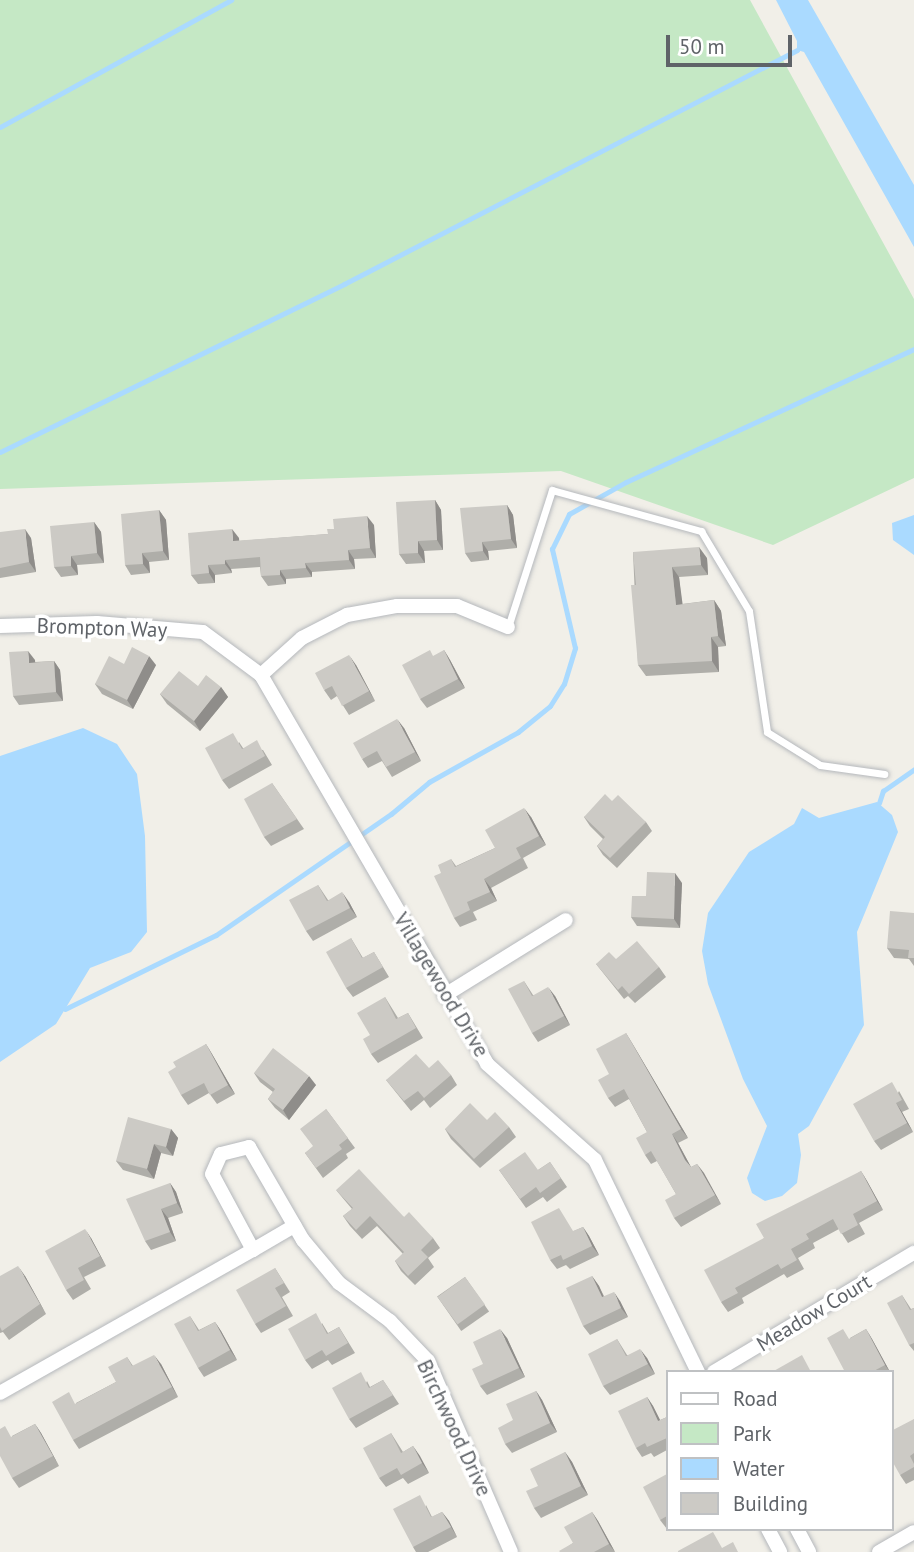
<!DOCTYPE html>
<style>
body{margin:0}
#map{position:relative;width:914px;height:1552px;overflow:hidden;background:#f1efe8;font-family:"PT Sans",sans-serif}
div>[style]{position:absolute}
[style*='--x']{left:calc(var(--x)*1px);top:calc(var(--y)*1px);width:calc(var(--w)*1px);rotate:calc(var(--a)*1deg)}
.green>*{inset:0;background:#c5e8c5}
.water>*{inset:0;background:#aadaff}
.stream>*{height:5px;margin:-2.5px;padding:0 2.5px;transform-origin:2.5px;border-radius:2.5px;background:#aadaff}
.roads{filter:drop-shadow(0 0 2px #b5b8bc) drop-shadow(0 0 2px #b5b8bc)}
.service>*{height:7px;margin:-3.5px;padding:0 3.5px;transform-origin:3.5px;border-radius:3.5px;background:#fff}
.minor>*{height:14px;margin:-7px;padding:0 7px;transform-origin:7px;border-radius:7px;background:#fff}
.wall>*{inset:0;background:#afaea9;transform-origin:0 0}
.shaded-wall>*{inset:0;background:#8f8d8a}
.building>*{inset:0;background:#cccac5;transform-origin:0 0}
span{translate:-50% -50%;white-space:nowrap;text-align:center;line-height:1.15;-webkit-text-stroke:7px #fff;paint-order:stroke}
.street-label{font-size:21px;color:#5f6368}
.legend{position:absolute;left:666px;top:1370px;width:228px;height:161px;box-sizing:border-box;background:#fff;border:2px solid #bfc1c3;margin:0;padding:9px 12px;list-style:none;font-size:21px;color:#5f6368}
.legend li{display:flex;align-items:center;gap:14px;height:35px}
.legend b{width:35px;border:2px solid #bfc1c3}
.scale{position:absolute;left:666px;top:35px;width:126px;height:32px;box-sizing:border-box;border:4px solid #5f6368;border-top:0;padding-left:9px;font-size:21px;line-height:24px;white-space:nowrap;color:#5f6368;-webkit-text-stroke:5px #fff;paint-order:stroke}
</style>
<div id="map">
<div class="green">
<i style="clip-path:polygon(0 0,750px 0,914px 299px,914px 478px,773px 545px,561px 471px,0 489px)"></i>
</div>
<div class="water">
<i style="clip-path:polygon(776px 0,808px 0,914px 185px,914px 247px,804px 52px,797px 50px,797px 41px)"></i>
<i style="clip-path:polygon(914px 515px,914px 555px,893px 540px,892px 523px)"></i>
<i style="clip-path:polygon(83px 728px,117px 744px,137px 774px,145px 836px,147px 932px,131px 952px,90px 968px,56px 1024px,0 1062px,0 756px)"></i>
<i style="clip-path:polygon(877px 802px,892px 815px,898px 832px,857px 932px,864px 1025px,809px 1126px,798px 1134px,801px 1155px,797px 1183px,782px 1196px,765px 1201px,752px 1193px,747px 1178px,767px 1126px,743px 1079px,708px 984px,702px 951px,708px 913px,749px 852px,794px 824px,802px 808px,819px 818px)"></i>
</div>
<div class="stream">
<i style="--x:0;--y:127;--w:264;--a:-28.8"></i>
<i style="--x:0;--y:452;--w:383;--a:-26"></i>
<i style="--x:344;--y:284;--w:510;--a:-27.32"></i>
<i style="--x:879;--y:803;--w:13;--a:-72"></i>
<i style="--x:883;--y:791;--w:38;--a:-35"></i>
<i style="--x:65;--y:1009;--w:168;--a:-26.1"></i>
<i style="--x:216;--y:935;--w:213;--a:-34.7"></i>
<i style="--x:391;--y:814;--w:50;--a:-40.1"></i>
<i style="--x:429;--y:782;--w:102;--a:-29.3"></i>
<i style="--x:518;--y:732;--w:41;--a:-39.1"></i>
<i style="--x:550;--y:706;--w:26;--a:-58"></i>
<i style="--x:564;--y:684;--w:38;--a:-73"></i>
<i style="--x:575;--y:648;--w:102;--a:-103.1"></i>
<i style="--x:552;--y:549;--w:39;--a:-64"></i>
<i style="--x:569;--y:514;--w:65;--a:-29.3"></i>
<i style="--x:626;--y:482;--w:317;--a:-24.8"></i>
</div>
<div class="roads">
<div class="service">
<i style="--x:508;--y:627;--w:144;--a:-72.2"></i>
<i style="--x:552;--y:490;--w:155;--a:15.4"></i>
<i style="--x:701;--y:531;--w:93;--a:59"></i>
<i style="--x:749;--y:611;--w:122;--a:81.5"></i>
<i style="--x:767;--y:732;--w:62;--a:31.9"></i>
<i style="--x:820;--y:765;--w:65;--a:8"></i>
</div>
<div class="minor">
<i style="--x:0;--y:626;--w:97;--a:-1.8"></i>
<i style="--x:97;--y:623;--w:106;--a:4.9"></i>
<i style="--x:203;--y:632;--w:72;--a:36.6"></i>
<i style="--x:261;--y:675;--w:450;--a:59.8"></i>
<i style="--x:487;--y:1064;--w:144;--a:41.6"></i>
<i style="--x:595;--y:1160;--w:236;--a:64.1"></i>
<i style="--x:261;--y:675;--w:55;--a:-42.1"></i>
<i style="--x:302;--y:638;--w:51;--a:-27.1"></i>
<i style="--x:347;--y:615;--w:51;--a:-10.2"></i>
<i style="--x:397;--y:606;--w:60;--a:0"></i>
<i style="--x:457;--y:606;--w:55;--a:22.4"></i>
<i style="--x:445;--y:995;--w:142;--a:-31.8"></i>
<i style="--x:253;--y:1250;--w:48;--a:-30.3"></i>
<i style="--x:714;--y:1372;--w:233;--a:-30.8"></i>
<i style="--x:0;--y:1393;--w:291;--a:-29.5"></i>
<i style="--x:253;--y:1250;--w:86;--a:-118.3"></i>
<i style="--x:212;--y:1174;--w:22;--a:-66"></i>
<i style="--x:221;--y:1154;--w:29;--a:-14"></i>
<i style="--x:249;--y:1147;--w:108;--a:59.9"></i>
<i style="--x:303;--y:1240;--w:56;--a:50.1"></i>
<i style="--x:339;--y:1283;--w:64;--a:36.7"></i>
<i style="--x:390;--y:1321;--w:55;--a:46.5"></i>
<i style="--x:428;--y:1361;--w:208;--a:66.5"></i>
<i style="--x:768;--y:1529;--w:26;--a:62"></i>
<i style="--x:797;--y:1529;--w:26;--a:62"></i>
<i style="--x:879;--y:1552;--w:40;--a:-29.7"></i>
</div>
</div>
<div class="wall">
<i style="clip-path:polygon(435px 500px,441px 510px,443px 550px,424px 551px,425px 563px,406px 564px,399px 554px)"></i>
<i style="clip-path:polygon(507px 505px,513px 515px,517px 548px,488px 551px,489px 560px,471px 562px,465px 553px)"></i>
<i style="clip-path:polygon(159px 510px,166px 520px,169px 560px,149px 562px,150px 573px,131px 575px,125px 565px)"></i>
<i style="clip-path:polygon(94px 522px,101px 532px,104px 563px,77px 565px,78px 575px,61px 577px,54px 567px)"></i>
<i style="clip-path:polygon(374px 525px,376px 558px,354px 559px,355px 569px,312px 572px,312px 577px,286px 579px,286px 584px,268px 586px,261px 576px,260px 567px,231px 569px,232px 573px,215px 575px,215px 583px,198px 584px,191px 575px,239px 538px,239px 541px,328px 534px)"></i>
<i style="clip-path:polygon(0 532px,31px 538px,36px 572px,0 578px)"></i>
<i style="clip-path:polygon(633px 552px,707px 558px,708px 575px,679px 577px,682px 604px,714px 600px,721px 611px,726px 646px,718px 647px,719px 672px,646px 676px,638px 665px)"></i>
<i style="clip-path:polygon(444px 650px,450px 660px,465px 688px,427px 708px,420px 699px)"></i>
<i style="clip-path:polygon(35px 660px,35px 662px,54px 661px,60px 670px,63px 701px,19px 705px,13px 696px)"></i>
<i style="clip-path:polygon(124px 664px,156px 665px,133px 709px,102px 694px,95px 684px)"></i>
<i style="clip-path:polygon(356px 665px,375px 701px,349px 715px,337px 696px,331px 700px,324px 690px)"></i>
<i style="clip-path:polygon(198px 686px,221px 687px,228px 697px,200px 731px,167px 704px,160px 694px)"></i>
<i style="clip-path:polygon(404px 728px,421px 761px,392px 777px,382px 761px,368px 768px,362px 759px)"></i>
<i style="clip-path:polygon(239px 742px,243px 748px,263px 750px,272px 765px,229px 789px,222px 780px)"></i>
<i style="clip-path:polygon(272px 783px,304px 829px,271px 846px,264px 837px)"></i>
<i style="clip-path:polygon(612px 801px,646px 822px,652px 831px,617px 868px,603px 855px,597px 846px,603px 839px,590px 826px,584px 817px)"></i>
<i style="clip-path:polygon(531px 817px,546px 845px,523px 858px,528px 868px,491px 888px,497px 901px,473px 912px,477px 920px,460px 927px,454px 918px,451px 859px,456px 866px,495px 848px)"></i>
<i style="clip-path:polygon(682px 883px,680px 928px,637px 926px,631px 917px,646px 896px)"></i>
<i style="clip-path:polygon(318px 885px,328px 900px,349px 902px,357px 917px,313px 941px,306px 931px)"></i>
<i style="clip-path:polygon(914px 913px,914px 966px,909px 959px,894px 958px,887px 948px)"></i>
<i style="clip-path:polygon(351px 938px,363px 958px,374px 952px,389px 977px,353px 997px,346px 988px)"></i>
<i style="clip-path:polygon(616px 959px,659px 967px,666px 977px,635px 1003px,628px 996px,624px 999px,596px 964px)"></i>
<i style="clip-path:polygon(524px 981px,533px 995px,555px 996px,570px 1025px,538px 1042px,532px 1033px)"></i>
<i style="clip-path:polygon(385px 997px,398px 1018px,408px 1013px,423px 1038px,378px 1063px,371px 1054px,370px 1035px)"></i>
<i style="clip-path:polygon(626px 1033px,632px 1043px,688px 1138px,678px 1143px,691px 1167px,697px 1164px,721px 1204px,681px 1227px,674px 1218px,676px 1194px,657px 1161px,651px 1164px,645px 1155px,647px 1132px,629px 1099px,615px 1107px,608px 1098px,609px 1074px)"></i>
<i style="clip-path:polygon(206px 1044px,212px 1054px,235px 1094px,217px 1104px,209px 1093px,188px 1105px,181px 1095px,176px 1067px)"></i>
<i style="clip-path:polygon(429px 1068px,451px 1075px,457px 1085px,430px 1108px,424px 1100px,411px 1111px,386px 1080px)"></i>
<i style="clip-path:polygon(254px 1073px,316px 1085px,289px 1120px,275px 1108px,268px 1099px,273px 1092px,260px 1082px)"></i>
<i style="clip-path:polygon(899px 1091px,909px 1109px,902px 1112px,913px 1132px,881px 1150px,874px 1141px)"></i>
<i style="clip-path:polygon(326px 1109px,355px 1148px,346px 1154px,348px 1158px,323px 1178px,305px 1153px,313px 1147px)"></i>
<i style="clip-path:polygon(487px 1120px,509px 1127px,516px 1137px,480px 1168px,451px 1139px,445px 1129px)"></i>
<i style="clip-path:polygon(171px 1129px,178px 1138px,173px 1156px,161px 1153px,154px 1179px,123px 1170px,116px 1161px)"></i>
<i style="clip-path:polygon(550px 1162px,567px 1187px,547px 1202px,543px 1197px,526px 1208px,499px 1170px,538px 1170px)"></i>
<i style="clip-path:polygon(861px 1171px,867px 1181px,883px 1210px,859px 1223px,865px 1234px,848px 1243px,839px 1229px,813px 1243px,815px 1248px,798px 1258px,804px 1269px,787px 1278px,784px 1274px,742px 1298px,744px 1303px,728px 1312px,721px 1302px,764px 1238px)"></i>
<i style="clip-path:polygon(170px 1183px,176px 1192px,183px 1213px,168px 1218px,176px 1241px,151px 1250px,145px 1241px)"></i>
<i style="clip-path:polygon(336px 1190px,404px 1217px,433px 1238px,440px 1248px,428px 1258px,434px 1267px,415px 1285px,401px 1271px,395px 1261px,403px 1254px,377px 1226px,362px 1239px,350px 1226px,343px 1216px,352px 1209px)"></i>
<i style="clip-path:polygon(583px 1227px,589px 1236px,599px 1255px,570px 1269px,566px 1265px,557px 1269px,550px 1260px,574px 1231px)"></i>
<i style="clip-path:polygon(91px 1238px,106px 1266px,84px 1277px,91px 1289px,73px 1300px,66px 1290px)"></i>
<i style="clip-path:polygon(275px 1268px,290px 1292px,282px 1297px,293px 1316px,261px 1333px,255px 1324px)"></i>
<i style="clip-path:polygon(0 1276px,25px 1276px,46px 1314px,9px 1340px,3px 1332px,0 1333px)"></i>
<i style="clip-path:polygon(592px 1276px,599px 1286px,604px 1296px,620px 1301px,628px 1317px,590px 1335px,583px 1326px)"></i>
<i style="left:465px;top:1277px;width:42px;height:34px;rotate:55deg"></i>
<i style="clip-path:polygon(902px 1295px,911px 1309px,914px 1308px,914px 1351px,909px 1345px)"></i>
<i style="clip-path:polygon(190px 1316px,199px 1330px,215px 1322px,221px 1331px,237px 1360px,204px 1377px,198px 1368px)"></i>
<i style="clip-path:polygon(322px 1323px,328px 1333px,339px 1327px,355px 1353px,332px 1365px,328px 1360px,312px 1369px,305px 1360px)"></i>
<i style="clip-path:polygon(866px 1329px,872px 1339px,890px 1372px,845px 1372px,850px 1338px)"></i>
<i style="clip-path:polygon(507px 1338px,525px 1377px,487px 1395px,480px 1386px,483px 1364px)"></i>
<i style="clip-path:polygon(617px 1339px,627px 1355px,647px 1358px,655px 1374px,610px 1395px,603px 1386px)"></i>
<i style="clip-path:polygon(127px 1357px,133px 1366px,161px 1364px,178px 1397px,79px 1449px,73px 1440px,76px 1403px,116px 1382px)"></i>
<i style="clip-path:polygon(383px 1380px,399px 1404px,356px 1428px,349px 1419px,367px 1381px,370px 1387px)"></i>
<i style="clip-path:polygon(536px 1391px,542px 1400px,557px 1432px,512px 1453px,505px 1444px,513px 1420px)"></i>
<i style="clip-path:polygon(647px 1397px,653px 1406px,660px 1420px,667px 1417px,667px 1450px,654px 1457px,651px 1453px,642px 1457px,636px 1448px)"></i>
<i style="clip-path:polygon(914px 1419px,914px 1480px,906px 1484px,900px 1475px)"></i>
<i style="clip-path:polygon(35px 1424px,41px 1433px,59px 1466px,19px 1488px,12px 1478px,12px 1436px)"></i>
<i style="clip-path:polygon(391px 1433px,403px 1452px,413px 1446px,429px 1473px,408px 1484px,403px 1478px,386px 1487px,379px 1478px)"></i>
<i style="clip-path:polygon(565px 1452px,572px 1462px,588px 1495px,541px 1518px,534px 1508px,538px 1486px)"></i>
<i style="clip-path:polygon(667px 1474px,667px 1529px,660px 1520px)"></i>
<i style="clip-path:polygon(426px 1505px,432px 1517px,442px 1512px,449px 1521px,457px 1537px,428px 1552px,416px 1552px,413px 1547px)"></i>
<i style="clip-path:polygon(592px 1512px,598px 1521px,615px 1552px,560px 1552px,573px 1543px)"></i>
</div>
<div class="shaded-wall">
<i style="clip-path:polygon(435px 500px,441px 510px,443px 550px,437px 540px)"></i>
<i style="clip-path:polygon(507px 505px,513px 515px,517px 548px,511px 539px)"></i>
<i style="clip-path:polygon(159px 510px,166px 520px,169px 560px,163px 551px)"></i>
<i style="clip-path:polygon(367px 516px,374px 525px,376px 558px,370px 548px)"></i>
<i style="clip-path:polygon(94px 522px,101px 532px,104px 563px,97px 553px)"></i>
<i style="clip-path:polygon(25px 529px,31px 538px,36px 572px,29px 562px)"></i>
<i style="clip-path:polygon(232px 529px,239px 538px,240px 550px,233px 541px)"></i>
<i style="clip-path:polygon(418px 541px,424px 551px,425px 563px,418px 553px)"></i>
<i style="clip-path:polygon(482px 542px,488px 551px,489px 560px,483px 551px)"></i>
<i style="clip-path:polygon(699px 547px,707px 558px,708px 575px,701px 565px)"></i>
<i style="clip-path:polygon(348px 550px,354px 559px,355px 569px,349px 560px)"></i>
<i style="clip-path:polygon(142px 553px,149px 562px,150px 573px,143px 564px)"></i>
<i style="clip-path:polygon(71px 556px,77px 565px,78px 575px,71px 566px)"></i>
<i style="clip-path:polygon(225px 560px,231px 569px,232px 573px,225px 564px)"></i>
<i style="clip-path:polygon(305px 563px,312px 572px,312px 577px,306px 568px)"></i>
<i style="clip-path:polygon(208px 565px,215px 575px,215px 583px,209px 573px)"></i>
<i style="clip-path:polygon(672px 567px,679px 577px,684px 615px,676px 605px)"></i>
<i style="clip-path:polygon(280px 570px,286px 579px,286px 584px,280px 575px)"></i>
<i style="clip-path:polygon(714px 600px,721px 611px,726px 646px,718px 636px)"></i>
<i style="clip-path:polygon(711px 637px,718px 647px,719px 672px,712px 661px)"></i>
<i style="clip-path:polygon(444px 650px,450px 660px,465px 688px,458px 679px)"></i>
<i style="clip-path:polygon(28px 651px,35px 660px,36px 672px,29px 663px)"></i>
<i style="clip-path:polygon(349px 655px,356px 665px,375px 701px,369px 691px)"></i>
<i style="clip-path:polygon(149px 656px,156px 665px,133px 709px,127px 700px)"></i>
<i style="clip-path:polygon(54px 661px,60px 670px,63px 701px,56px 692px)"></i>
<i style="clip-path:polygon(221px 687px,228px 697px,200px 731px,194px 721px)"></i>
<i style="clip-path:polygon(397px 719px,404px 728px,421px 761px,415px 752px)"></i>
<i style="clip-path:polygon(524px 808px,531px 817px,546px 845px,539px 836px)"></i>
<i style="clip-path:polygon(675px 873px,682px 883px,680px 928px,674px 919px)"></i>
<i style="clip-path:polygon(484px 879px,491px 888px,497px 901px,490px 892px)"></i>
<i style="clip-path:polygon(342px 892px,349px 902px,357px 917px,350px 908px)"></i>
<i style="clip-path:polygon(548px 987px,555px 996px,570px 1025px,564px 1016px)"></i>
<i style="clip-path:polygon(626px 1033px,632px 1043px,688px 1138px,681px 1129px)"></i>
<i style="clip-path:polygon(206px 1044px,212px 1054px,235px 1094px,228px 1085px)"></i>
<i style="clip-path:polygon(309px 1076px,316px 1085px,289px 1120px,283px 1110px)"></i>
<i style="clip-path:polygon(896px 1103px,902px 1112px,913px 1132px,907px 1123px)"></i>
<i style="clip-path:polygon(171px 1129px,178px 1138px,173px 1156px,166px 1147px)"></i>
<i style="clip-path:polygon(672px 1134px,678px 1143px,692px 1169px,685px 1160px)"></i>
<i style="clip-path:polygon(154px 1144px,161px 1153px,154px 1179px,147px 1169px)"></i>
<i style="clip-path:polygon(697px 1164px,704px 1173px,721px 1204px,715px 1195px)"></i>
<i style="clip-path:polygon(861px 1171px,867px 1181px,883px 1210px,877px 1201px)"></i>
<i style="clip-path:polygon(170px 1183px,176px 1192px,183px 1213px,177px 1203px)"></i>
<i style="clip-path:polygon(161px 1209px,168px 1218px,176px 1241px,170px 1232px)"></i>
<i style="clip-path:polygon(583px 1227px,589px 1236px,599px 1255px,592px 1246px)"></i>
<i style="clip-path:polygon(85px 1229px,91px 1238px,106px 1266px,100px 1256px)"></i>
<i style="clip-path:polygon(18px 1266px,25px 1276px,46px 1314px,40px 1304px)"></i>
<i style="clip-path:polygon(592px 1276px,599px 1286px,608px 1307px,602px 1297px)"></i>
<i style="clip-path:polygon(614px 1292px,620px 1301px,628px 1317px,621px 1308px)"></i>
<i style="clip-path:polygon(215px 1322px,221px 1331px,237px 1360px,230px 1350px)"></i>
<i style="clip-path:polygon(500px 1329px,507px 1338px,525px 1377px,519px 1368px)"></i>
<i style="clip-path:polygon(866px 1329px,872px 1339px,890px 1372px,885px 1365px)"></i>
<i style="clip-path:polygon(640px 1349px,647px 1358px,655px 1374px,648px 1364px)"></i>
<i style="clip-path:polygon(154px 1355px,161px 1364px,178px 1397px,172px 1387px)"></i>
<i style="clip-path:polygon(536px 1391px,542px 1400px,557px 1432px,550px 1423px)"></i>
<i style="clip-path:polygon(647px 1397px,653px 1406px,665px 1430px,658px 1421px)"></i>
<i style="clip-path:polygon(35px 1424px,41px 1433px,59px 1466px,53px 1456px)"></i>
<i style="clip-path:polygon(413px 1446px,420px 1456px,429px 1473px,422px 1463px)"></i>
<i style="clip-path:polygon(565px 1452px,572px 1462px,588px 1495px,581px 1486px)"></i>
<i style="clip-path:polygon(442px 1512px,449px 1521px,457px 1537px)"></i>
<i style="clip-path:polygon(592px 1512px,598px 1521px,615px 1552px,609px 1544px)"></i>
</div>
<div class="building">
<i style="clip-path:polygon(435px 500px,437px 540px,418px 541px,418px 553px,399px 554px,396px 502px)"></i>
<i style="clip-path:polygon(507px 505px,511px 539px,482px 542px,483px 551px,465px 553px,460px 508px)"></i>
<i style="clip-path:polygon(159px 510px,163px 551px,142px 553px,143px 564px,125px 565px,121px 514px)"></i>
<i style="clip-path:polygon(367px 516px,370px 548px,348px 550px,349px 560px,305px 563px,306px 568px,280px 570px,280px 575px,261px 576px,260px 557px,225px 560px,225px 564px,208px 565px,209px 573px,191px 575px,188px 533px,232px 529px,233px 541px,328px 534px,327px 529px,334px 529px,333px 519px)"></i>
<i style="clip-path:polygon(94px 522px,97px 553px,71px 556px,71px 566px,54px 567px,50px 526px)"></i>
<i style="clip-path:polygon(25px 529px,29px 562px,0 568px,0 532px)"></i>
<i style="clip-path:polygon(699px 547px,701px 565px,672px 567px,676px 605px,714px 600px,718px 636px,711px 637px,712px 661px,638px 665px,631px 585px,636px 585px,633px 552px)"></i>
<i style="clip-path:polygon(132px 647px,149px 656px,127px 700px,95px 684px,109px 656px,124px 664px)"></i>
<i style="clip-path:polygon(430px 650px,433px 656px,444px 650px,458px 679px,420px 699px,402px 665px)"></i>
<i style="clip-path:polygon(28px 651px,29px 663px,54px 661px,56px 692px,13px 696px,9px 652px)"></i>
<i style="clip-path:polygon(349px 655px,369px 691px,342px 706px,332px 686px,324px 690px,315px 673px)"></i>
<i style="clip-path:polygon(179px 671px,198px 686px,206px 675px,221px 687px,194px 721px,160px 694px)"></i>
<i style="clip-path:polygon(397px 719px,415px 752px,386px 767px,377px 751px,362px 759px,353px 743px)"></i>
<i style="clip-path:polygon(233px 733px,242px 749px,257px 740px,265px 756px,222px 780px,205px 748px)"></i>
<i style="clip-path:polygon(272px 783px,297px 819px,264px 837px,244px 799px)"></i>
<i style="clip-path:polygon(605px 794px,612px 801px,618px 795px,646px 822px,610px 858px,597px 846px,605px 837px,584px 817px)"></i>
<i style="clip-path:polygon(524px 808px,539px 836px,516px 848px,521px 858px,484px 879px,490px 892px,467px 902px,470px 910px,454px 918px,434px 876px,441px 873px,438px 865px,451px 859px,455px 867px,495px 848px,485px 830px)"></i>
<i style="clip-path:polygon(647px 872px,675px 873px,674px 919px,631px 917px,632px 896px,646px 896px)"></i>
<i style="clip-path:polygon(318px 885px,327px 901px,342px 892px,350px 908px,306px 931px,289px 900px)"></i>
<i style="clip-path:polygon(890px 911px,914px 913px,914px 958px,908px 958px,909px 950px,887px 948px)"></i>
<i style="clip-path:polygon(351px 938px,362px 958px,374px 952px,383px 967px,346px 988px,326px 952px)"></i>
<i style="clip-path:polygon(637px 941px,659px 967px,629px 994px,622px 986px,618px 990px,596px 964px,609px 952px,616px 959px)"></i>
<i style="clip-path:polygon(524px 981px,532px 996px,548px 987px,564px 1016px,532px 1033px,508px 989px)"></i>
<i style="clip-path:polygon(385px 997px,396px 1019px,408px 1013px,416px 1028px,371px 1054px,363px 1039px,370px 1035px,357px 1013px)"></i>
<i style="clip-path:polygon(626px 1033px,681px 1129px,672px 1134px,685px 1160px,691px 1167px,697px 1164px,715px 1195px,674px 1218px,665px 1200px,676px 1194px,651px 1151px,645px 1155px,636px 1138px,647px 1132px,624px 1089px,608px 1098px,598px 1080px,609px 1074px,596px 1049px)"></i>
<i style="clip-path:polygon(206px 1044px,228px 1085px,210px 1095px,204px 1083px,181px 1095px,168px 1072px,176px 1067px,173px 1062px)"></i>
<i style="clip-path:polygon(273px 1048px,309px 1076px,283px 1110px,268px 1099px,275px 1089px,254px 1073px)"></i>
<i style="clip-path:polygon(416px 1054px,429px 1068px,438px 1060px,451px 1075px,424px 1098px,418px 1091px,404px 1101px,386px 1080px)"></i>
<i style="clip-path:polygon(892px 1082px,902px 1100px,896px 1103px,907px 1123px,874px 1141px,853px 1104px)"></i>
<i style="clip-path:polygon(470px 1103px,487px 1120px,495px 1112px,509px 1127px,474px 1159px,445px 1129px)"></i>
<i style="clip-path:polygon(326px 1109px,348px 1138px,339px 1145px,342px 1149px,316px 1168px,305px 1153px,313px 1146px,300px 1129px)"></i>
<i style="clip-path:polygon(128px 1117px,171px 1129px,166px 1147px,154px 1144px,147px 1169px,116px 1161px)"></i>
<i style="clip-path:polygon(525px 1152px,538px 1170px,550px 1162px,561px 1178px,540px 1193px,536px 1187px,520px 1199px,499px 1170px)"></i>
<i style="clip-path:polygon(359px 1169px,404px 1217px,409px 1212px,433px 1238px,421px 1250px,428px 1257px,408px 1276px,395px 1261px,404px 1252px,370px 1216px,356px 1230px,343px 1216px,353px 1208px,336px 1190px)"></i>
<i style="clip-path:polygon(861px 1171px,877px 1201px,853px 1214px,858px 1225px,841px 1234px,833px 1219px,806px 1234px,809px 1239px,791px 1249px,797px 1260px,781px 1269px,778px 1264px,735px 1288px,738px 1293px,721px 1302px,704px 1270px,764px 1238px,756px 1224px)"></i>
<i style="clip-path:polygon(170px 1183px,177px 1203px,161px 1209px,170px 1232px,145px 1241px,126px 1199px)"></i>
<i style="clip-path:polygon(559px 1208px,573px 1231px,583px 1227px,592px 1246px,563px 1260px,561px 1255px,550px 1260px,531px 1222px)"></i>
<i style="clip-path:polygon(85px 1229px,100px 1256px,78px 1268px,84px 1280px,66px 1290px,45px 1251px)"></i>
<i style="clip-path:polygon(18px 1266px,40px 1304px,2px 1331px,0 1327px,0 1276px)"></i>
<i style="clip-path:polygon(275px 1268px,284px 1283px,275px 1288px,286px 1306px,255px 1324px,236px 1290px)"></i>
<i style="clip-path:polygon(592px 1276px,602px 1297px,614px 1292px,621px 1308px,583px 1326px,566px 1288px)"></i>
<i style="left:465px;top:1277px;width:34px;height:34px;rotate:54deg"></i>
<i style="clip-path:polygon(902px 1295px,910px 1310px,914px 1308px,914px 1343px,909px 1345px,887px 1303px)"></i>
<i style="clip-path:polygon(316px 1313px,327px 1334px,339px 1327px,348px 1343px,326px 1356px,322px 1350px,305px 1360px,288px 1329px)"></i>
<i style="clip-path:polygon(190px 1316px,198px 1331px,215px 1322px,230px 1350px,198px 1368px,174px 1324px)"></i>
<i style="clip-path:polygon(500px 1329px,519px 1368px,480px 1386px,472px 1369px,483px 1364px,473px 1342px)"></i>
<i style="clip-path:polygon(843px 1329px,849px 1339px,866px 1329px,885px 1365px,872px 1372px,845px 1372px,827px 1338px)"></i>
<i style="clip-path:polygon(617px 1339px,626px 1356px,640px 1349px,648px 1364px,603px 1386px,588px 1354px)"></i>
<i style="clip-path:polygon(154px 1355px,172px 1387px,73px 1440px,52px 1402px,69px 1392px,75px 1404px,116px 1382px,108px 1367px,127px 1357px,132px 1366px)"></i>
<i style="clip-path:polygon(802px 1355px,811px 1372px,772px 1372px)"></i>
<i style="clip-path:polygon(361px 1372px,369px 1388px,383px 1380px,393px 1395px,349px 1419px,332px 1388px)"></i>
<i style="clip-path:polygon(536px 1391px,550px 1423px,505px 1444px,498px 1428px,513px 1420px,506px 1404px)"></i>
<i style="clip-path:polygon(647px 1397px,658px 1421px,667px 1417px,667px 1438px,647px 1447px,645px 1443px,636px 1448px,618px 1411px)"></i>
<i style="clip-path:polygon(914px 1419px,914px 1453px,910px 1456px,914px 1464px,914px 1467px,900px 1475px,891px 1459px,891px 1431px)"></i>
<i style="clip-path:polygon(35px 1424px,53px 1456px,12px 1478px,0 1456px,0 1429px,5px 1426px,11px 1437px)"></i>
<i style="clip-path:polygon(391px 1433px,401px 1453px,413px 1446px,422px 1463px,401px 1475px,397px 1468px,379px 1478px,363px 1448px)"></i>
<i style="clip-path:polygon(565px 1452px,581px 1486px,534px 1508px,526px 1491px,538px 1486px,530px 1469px)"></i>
<i style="clip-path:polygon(667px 1474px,667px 1516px,660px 1520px,643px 1487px)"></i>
<i style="clip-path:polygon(420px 1495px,431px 1517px,442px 1512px,451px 1527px,413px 1547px,393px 1509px)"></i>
<i style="clip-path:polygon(592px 1512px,609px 1544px,594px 1552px,560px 1552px,559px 1551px,573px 1543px,564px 1527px)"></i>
<i style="clip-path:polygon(713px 1532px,722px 1548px,733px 1542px,738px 1552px,678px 1552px,678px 1551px)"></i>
</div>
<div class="street-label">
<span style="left:102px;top:628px;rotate:2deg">Brompton Way</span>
<span style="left:441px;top:985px;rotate:59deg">Villagewood Drive</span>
<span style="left:814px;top:1313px;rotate:-31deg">Meadow Court</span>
<span style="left:454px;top:1428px;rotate:65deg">Birchwood Drive</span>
</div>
<ul class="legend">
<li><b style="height:9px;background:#fff"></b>Road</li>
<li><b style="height:19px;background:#c5e8c5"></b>Park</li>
<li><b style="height:19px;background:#aadaff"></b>Water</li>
<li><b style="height:19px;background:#cccac5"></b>Building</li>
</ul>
<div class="scale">50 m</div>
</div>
